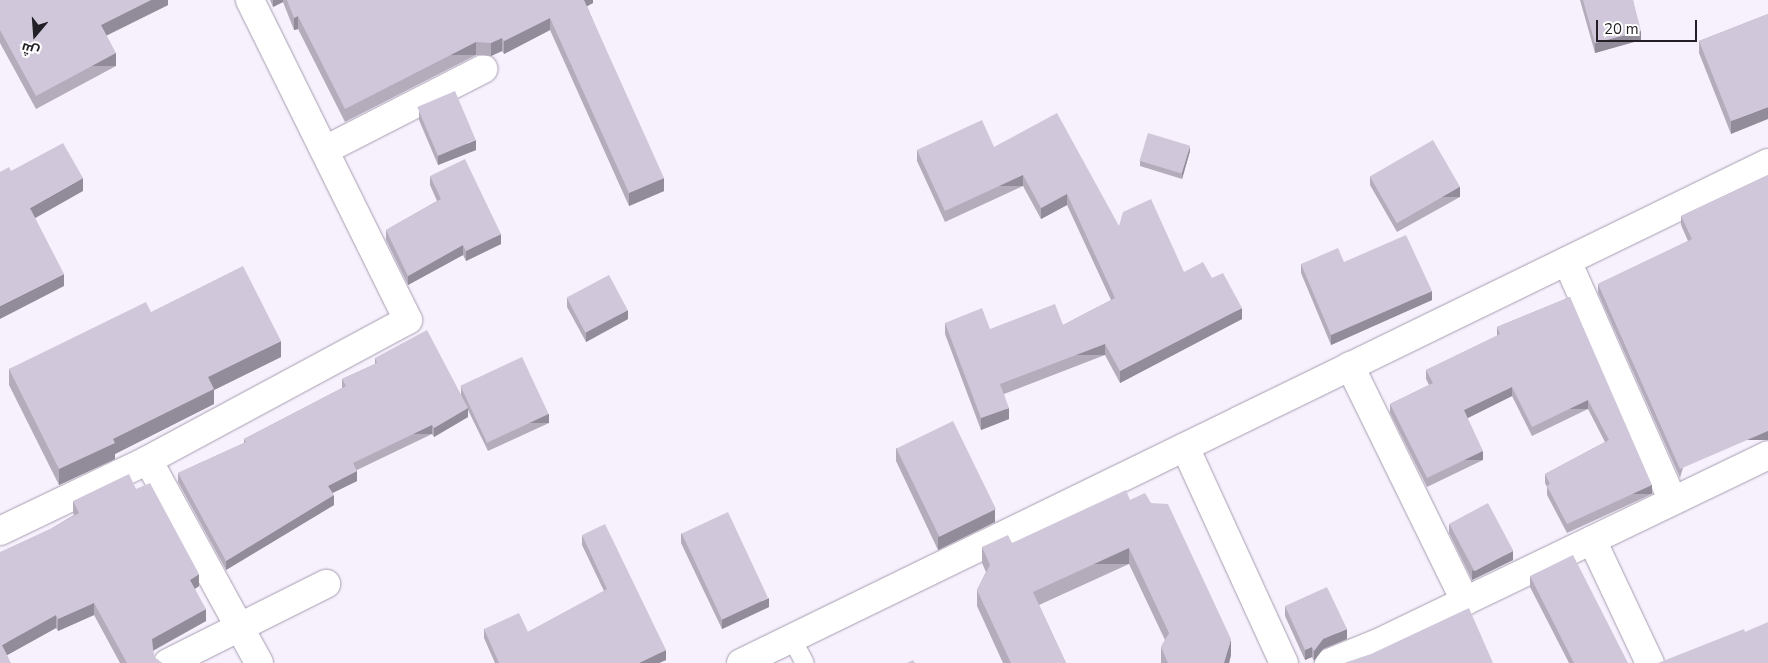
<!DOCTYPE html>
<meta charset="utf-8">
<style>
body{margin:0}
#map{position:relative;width:1768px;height:663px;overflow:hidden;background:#f7f1fd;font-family:"Nunito Sans",Cairo,sans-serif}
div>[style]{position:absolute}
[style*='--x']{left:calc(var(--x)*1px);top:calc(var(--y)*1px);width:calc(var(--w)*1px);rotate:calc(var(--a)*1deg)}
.roads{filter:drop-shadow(0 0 1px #a69caf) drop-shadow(0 0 1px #a69caf)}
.service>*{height:18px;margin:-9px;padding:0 9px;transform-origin:9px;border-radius:9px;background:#fff}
.minor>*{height:28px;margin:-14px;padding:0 14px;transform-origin:14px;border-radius:14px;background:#fff}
.secondary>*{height:28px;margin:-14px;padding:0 14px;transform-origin:14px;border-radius:14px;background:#fff}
.wall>*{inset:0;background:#b4abbb}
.shaded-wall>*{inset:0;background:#928b99;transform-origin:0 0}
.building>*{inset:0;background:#d1c7da;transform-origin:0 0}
span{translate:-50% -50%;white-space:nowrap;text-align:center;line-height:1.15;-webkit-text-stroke:4.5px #fff;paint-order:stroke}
.north{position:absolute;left:10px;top:10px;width:50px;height:50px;-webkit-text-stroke:4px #fff;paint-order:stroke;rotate:198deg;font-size:14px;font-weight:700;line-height:20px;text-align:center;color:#231f26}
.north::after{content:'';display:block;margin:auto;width:18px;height:22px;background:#231f26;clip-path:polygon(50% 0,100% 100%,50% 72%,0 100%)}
.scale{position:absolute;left:1596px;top:20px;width:101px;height:22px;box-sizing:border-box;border:2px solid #231f26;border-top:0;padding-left:6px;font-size:15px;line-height:18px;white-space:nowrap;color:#231f26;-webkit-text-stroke:4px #fff;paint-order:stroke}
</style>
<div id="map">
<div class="roads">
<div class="service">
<i style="--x:792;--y:639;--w:27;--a:62"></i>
</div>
<div class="minor">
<i style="--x:325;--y:150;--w:178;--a:-27.1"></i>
<i style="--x:1567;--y:261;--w:262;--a:66.2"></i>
<i style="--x:1350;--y:366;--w:262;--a:63.9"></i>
<i style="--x:1185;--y:447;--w:238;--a:65.4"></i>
<i style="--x:148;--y:460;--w:231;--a:61.3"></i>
<i style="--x:0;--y:531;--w:164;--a:-25.6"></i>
<i style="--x:148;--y:460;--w:295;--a:-28.3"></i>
<i style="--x:408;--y:320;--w:357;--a:-116.3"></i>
<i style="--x:1592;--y:540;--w:136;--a:64.8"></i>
<i style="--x:168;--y:663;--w:177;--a:-26.6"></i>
<i style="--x:1329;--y:663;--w:53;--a:-22.2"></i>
<i style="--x:1378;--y:643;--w:433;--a:-25.7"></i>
</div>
<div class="secondary">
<i style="--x:741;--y:663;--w:1142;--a:-25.96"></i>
</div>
</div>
<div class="wall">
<i style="clip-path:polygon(0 0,168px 0,168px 5px,106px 36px,116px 66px,36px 109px,0 43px)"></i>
<i style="clip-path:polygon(270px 0,593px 0,593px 3px,587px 6px,664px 191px,629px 206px,550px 30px,504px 54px,502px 51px,491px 56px,476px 55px,345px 122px,298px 29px,294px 30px,283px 2px,273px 7px)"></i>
<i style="clip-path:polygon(1580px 0,1633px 0,1641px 40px,1595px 53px)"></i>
<i style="clip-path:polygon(1768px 14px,1731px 134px,1699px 53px,1699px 41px)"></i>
<i style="clip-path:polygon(419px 110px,476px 150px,438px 165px,419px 120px)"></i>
<i style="clip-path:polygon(994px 147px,1119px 226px,1184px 272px,1212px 278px,1242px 319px,1120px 383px,1105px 355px,1004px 394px,1009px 419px,981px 430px,945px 334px,945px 323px,990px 329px,1063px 325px,1111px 300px,1067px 205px,1041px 219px,1023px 186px,945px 222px,917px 161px,917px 150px)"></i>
<i style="clip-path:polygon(1190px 151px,1182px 179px,1140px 166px,1140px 161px)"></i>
<i style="clip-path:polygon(1768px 175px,1680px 478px,1598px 293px,1598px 284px,1688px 241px,1681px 225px,1681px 216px)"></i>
<i style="clip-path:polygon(430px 176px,501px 244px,466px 261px,463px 255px,408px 285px,386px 240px,386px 230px,437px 201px,430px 185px)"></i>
<i style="clip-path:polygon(1370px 176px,1460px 197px,1397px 232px,1370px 185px)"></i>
<i style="clip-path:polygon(1344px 262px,1432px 300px,1331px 345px,1301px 273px,1301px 264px)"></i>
<i style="clip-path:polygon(1570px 297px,1652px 494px,1567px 533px,1547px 495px,1547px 487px,1545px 483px,1545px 474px,1605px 442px,1588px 409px,1532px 436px,1512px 396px,1467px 418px,1483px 460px,1427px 487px,1390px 413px,1390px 404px,1429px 385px,1426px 379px,1426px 370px,1497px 336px,1497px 327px)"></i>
<i style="clip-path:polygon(567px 298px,628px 319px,586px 342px,567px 307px)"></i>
<i style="clip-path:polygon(151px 312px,281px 357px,214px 390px,214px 404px,115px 454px,115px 459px,59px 485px,9px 385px,9px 369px)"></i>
<i style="clip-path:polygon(375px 358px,461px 395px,461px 386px,549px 423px,488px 451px,468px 410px,468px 417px,434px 437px,432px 434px,357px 470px,357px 481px,333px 493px,334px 505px,226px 570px,178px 482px,178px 473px,244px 443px,244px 439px,342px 388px,342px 379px,375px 364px)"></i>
<i style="clip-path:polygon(896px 448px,995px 522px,938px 550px,896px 461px)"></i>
<i style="clip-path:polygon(136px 489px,199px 586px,195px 589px,206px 621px,153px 651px,154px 657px,162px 663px,120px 663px,94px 615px,58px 631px,56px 628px,7px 655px,0 663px,52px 528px,74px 515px,73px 513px,73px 501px)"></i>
<i style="clip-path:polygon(1130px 500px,1231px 655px,1229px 663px,1161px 663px,1161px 647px,1165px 640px,1129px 564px,1039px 605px,1066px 663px,1003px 663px,977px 606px,977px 590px,986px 572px,982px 563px,982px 547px,1012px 543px)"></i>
<i style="clip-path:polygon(1449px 524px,1513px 560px,1472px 580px,1449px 533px)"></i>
<i style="clip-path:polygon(681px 533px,769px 607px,722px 629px,681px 543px)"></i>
<i style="clip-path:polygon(582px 535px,666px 660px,659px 663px,495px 663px,484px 638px,484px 629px,528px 632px,604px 591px,582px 545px)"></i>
<i style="clip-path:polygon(1530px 576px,1628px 663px,1569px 663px,1530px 587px)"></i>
<i style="clip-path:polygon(1285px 606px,1347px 639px,1323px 649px,1314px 661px,1312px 657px,1305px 660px,1285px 616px)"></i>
</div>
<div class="shaded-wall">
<i style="clip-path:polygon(151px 0,168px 0,168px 5px,101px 38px,101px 25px)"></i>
<i style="clip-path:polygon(273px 0,283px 0,283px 2px,273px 7px)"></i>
<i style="clip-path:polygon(582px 0,593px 0,593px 3px,582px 9px)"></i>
<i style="clip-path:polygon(298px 16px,298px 29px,294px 30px,294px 18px)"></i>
<i style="clip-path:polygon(550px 18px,550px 30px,504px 54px,504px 41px)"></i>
<i style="clip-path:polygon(1641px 31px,1641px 40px,1595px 53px,1595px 43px)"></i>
<i style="clip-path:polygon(502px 38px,502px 51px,491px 56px,491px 43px)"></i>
<i style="left:476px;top:42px;width:13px;height:147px;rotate:90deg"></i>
<i style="left:116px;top:53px;width:13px;height:91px;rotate:90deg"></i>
<i style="clip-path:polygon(1768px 107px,1768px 119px,1731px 134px,1731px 121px)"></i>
<i style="clip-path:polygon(476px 140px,476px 150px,438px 165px,438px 156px)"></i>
<i style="clip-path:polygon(1190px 146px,1190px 151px,1182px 179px,1182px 173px)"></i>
<i style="left:1023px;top:175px;width:11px;height:86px;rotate:90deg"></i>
<i style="clip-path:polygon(83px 178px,83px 191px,30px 221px,30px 208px)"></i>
<i style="clip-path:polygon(664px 178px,664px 191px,629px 206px,629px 193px)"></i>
<i style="left:1460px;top:187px;width:10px;height:72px;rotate:90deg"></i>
<i style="clip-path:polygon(1067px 194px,1067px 205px,1041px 219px,1041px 208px)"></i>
<i style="clip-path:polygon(501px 234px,501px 244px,466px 261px,466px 251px)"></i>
<i style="clip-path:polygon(463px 245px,463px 255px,408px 285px,408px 276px)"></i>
<i style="clip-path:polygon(64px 274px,64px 286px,0 319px,0 306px)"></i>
<i style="clip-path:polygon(1432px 291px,1432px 300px,1331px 345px,1331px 335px)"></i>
<i style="clip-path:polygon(1242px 308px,1242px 319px,1120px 383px,1120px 371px)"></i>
<i style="clip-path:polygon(628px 310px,628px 319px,586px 342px,586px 332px)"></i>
<i style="clip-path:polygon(281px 341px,281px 357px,214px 390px,214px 404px,115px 454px,115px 459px,59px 485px,59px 469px,113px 439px,208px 377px)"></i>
<i style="left:1105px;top:344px;width:11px;height:112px;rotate:90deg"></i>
<i style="clip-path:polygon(1512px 387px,1512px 396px,1464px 420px,1464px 410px)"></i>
<i style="left:1588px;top:400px;width:9px;height:62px;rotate:90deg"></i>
<i style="clip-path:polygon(468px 408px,468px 417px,434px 437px,434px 428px)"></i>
<i style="clip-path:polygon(1009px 408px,1009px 419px,981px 430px,981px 418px)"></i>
<i style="left:549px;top:414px;width:9px;height:67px;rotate:90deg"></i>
<i style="left:432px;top:425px;width:9px;height:88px;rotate:90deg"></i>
<i style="left:1768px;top:431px;width:9px;height:96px;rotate:90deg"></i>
<i style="left:1483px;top:451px;width:9px;height:62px;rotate:90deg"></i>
<i style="clip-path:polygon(357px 471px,357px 481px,328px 495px,328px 486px)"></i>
<i style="left:1652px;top:485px;width:9px;height:94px;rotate:90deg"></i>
<i style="clip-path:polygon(334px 495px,334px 505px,226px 570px,226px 561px)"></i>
<i style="clip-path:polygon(995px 509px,995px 522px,938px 550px,938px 537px)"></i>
<i style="left:1129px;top:548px;width:16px;height:106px;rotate:90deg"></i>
<i style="clip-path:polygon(1513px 551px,1513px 560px,1472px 580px,1472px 571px)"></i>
<i style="clip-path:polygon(199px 574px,199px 586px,190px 592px,190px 580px)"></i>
<i style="clip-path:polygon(769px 598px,769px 607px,722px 629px,722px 619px)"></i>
<i style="clip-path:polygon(94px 603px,94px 615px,58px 631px,58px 619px)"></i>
<i style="clip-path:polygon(206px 609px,206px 621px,152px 651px,152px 639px)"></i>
<i style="clip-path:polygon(56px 615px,56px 628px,2px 658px,2px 645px)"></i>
<i style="clip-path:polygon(1347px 629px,1347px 639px,1323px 649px,1314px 661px,1314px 651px,1323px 639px)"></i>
<i style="clip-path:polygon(1231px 639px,1231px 655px,1229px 663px,1224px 663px)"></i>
<i style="clip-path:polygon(1312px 647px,1312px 657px,1305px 660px,1305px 650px)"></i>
<i style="clip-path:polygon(666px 650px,666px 660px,659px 663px,639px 663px)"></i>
</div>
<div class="building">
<i style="clip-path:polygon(0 0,151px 0,101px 25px,116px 53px,36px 96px,0 30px)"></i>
<i style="clip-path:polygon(287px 0,584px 0,664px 178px,629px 193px,550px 18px,504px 41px,502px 38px,491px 43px,476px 42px,345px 109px,298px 16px,294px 18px)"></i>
<i style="clip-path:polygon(1583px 0,1633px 0,1641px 31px,1595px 43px)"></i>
<i style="clip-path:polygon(1768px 14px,1768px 107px,1731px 121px,1699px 41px)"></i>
<i style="left:455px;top:91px;width:53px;height:41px;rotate:67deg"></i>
<i style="clip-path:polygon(1057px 113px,1119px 226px,1123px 212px,1151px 199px,1184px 272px,1203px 262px,1212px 278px,1223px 273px,1242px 308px,1120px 371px,1105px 344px,1000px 384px,1009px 408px,981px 418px,945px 323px,982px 308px,990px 329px,1055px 304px,1063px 325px,1115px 298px,1067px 194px,1041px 208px,1023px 175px,945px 211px,917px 150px,982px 120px,994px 147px)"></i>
<i style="left:1148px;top:133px;width:44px;height:29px;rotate:17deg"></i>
<i style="left:1433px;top:140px;width:54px;height:73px;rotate:60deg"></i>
<i style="clip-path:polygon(63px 143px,83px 178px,30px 208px,64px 274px,0 306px,0 172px,9px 167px,11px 171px)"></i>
<i style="clip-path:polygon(465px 159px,501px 234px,466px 251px,463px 245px,408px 276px,386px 230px,441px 199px,430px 176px)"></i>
<i style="clip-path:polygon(1768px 175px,1768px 431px,1680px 469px,1598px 284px,1692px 239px,1681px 216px)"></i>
<i style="clip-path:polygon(1406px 235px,1432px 291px,1331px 335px,1301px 264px,1338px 248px,1344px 262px)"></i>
<i style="clip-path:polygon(243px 266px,281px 341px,208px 377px,214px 389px,113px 439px,115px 443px,59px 469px,9px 369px,146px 302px,151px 312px)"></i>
<i style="left:609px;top:275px;width:40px;height:48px;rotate:62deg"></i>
<i style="clip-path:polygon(1570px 297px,1652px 485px,1567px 524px,1547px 486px,1550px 484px,1545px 474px,1609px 440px,1588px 400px,1532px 427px,1512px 387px,1464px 410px,1483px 451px,1427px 478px,1390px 404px,1433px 383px,1426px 370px,1500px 334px,1497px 327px)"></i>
<i style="clip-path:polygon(427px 330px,468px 408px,434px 428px,432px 425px,353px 463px,357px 471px,328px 486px,334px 495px,226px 561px,178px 473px,246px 442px,244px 439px,346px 386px,342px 379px,377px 363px,375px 358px)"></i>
<i style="left:522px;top:357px;width:63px;height:68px;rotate:65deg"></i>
<i style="left:953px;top:421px;width:98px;height:63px;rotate:64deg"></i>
<i style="clip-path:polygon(129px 474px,136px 489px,150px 483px,199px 574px,190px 580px,206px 609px,152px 639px,154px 657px,162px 663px,127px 663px,94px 603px,58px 619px,56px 615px,2px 645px,11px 663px,0 663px,0 552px,52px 528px,79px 513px,73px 501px)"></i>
<i style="clip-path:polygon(1126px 490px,1130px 500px,1145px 493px,1151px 503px,1168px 504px,1231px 639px,1224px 663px,1168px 663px,1161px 647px,1169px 633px,1129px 548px,1033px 592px,1066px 663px,1011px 663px,977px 590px,990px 565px,982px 547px,1008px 535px,1012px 543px)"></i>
<i style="left:1488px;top:503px;width:54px;height:44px;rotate:62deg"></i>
<i style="left:728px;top:512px;width:95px;height:51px;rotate:65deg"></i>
<i style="clip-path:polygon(605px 524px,666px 650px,639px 663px,499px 663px,484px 629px,519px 613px,528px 632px,607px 589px,582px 535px)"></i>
<i style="clip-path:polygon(1573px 555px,1628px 663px,1574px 663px,1530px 576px)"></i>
<i style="clip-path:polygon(1327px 587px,1347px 629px,1323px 639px,1314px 651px,1312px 647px,1305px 650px,1285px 606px)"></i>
<i style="clip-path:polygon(1469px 608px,1493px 663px,1344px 663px,1371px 654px)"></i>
<i style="clip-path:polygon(1768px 622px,1768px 663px,1658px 663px,1744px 629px,1745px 632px)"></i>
<i style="clip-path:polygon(913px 660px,915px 663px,907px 663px)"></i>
</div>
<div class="north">ش</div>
<div class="scale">20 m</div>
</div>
